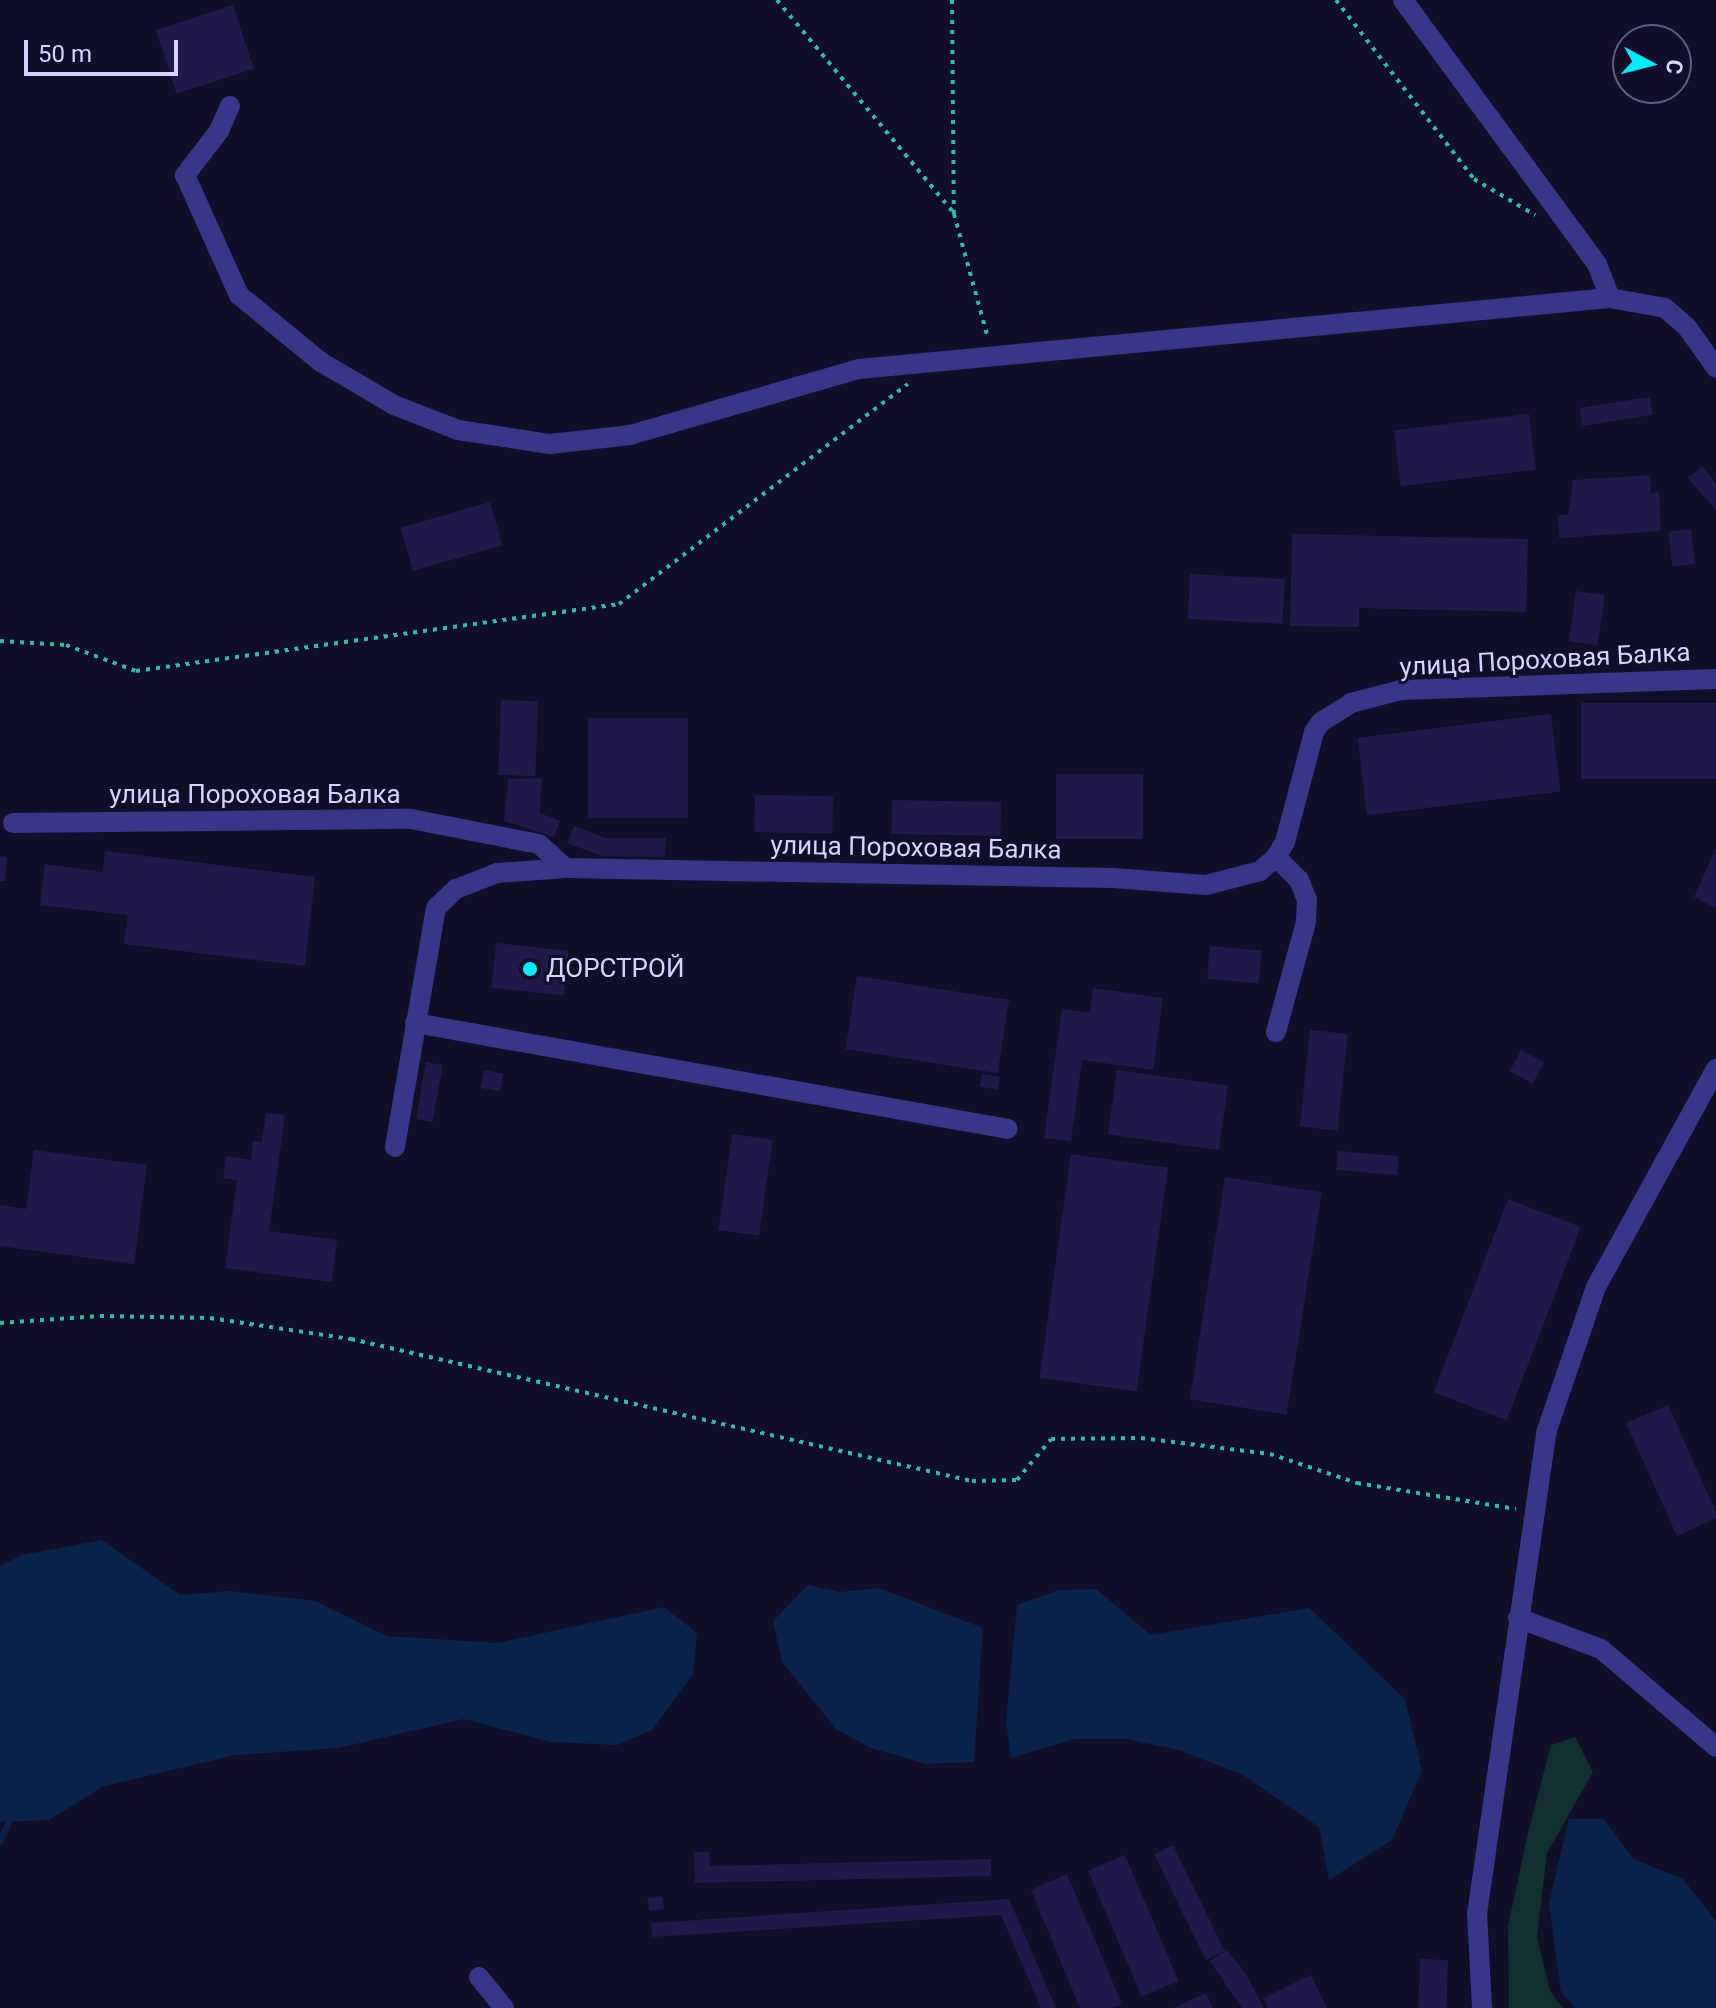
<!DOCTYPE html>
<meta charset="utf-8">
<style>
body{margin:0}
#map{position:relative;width:1716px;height:2008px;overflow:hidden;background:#110e27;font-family:Roboto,sans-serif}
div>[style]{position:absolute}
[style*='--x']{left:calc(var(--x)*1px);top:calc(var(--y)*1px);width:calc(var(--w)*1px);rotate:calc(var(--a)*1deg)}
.green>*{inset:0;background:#10312f}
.water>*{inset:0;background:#09234a}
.stream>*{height:6px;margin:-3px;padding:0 3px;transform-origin:3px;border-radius:3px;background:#09234a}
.building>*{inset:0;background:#211949;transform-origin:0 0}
.path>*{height:4px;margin-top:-2px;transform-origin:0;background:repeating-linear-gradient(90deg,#28beb1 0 4px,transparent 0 10px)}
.minor>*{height:20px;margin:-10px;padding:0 10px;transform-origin:10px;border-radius:10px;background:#373688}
.dots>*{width:22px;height:22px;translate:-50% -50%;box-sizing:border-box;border:4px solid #110e27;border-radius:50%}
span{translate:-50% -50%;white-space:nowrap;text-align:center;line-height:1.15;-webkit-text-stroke:6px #110e27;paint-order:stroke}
.street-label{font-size:26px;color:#d7d3ff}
.poi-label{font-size:26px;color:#d7d3ff}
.left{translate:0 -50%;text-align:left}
.north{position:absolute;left:1612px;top:24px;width:80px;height:80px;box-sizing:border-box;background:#110e27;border:2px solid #605d7d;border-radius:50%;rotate:97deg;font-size:22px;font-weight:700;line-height:32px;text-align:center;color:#d7d3ff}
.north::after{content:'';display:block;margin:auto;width:28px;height:36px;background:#00ecfe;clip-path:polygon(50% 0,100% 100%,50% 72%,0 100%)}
.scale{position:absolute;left:24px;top:40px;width:154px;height:36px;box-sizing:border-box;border:4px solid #d7d3ff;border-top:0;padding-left:10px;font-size:24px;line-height:28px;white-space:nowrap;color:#d7d3ff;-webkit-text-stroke:6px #110e27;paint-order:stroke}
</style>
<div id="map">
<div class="green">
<i style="clip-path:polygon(1575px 1737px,1593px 1772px,1547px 1853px,1537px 1937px,1550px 1991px,1563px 2008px,1509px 2008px,1508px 1926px,1528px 1833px,1551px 1745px)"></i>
</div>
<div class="water">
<i style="clip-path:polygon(102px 1540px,180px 1595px,230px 1591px,315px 1601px,387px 1636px,498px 1643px,664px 1607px,697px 1633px,693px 1674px,652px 1730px,617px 1745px,551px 1742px,464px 1719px,338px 1748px,236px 1755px,104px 1786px,49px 1820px,0 1822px,0 1566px,22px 1555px)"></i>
<i style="clip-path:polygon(808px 1585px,839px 1592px,879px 1588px,983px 1628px,974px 1762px,926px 1764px,871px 1748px,836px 1729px,782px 1662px,773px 1621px)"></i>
<i style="clip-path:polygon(1096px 1589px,1151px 1635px,1309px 1608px,1405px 1699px,1422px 1771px,1392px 1840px,1329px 1880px,1319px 1827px,1243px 1775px,1179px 1750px,1126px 1739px,1074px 1739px,1011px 1758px,1006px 1722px,1017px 1605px,1059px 1590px)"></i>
<i style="clip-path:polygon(1569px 1819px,1604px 1819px,1633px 1859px,1683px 1879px,1716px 1921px,1716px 2008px,1575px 2008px,1561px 1992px,1549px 1903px)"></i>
</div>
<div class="stream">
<i style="--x:0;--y:1842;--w:22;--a:-66"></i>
</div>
<div class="building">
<i style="left:233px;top:5px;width:67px;height:81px;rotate:72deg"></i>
<i style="left:1650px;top:397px;width:18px;height:71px;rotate:81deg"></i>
<i style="left:1529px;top:414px;width:56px;height:136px;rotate:83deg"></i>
<i style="clip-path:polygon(1702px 466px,1716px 483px,1716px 510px,1688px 478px)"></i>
<i style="clip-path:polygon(1650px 475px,1651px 493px,1659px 492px,1661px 531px,1559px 538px,1558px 515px,1568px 515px,1573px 480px)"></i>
<i style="left:490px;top:502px;width:45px;height:93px;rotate:74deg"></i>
<i style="left:1691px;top:529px;width:35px;height:23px;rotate:83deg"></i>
<i style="clip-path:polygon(1292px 534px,1528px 539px,1526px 612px,1359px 608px,1359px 627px,1290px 626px)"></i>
<i style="left:1190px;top:574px;width:95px;height:45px;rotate:3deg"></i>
<i style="left:1576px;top:591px;width:29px;height:51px;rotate:8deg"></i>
<i style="left:501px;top:700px;width:37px;height:75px;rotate:2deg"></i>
<i style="left:1716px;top:703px;width:76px;height:135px;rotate:90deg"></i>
<i style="left:1551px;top:714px;width:78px;height:195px;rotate:83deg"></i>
<i style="left:588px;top:718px;width:100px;height:100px"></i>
<i style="left:1056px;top:774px;width:87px;height:65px"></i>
<i style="clip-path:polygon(542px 778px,540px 813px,560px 821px,554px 837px,504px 821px,508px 779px)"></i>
<i style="left:755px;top:795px;width:78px;height:37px;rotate:1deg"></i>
<i style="left:892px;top:800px;width:109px;height:34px;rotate:1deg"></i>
<i style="clip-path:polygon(574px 826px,605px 838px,666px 838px,665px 857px,602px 856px,567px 843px)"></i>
<i style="clip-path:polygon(1716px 848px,1716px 908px,1694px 897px)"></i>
<i style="clip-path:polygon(105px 851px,315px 877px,305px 966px,124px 944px,128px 915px,40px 905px,45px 864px,103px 872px)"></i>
<i style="clip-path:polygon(0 856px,7px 857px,5px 881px,0 881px)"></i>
<i style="left:496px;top:943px;width:73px;height:45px;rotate:6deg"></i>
<i style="left:1210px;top:946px;width:52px;height:33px;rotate:5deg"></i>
<i style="left:857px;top:976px;width:154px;height:74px;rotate:9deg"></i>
<i style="clip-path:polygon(1093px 988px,1163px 998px,1153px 1070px,1082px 1060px,1071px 1141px,1044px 1138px,1062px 1009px,1090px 1013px)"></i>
<i style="left:1310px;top:1030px;width:38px;height:97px;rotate:6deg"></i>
<i style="left:1521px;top:1050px;width:26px;height:24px;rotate:28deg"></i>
<i style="left:426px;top:1062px;width:17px;height:58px;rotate:10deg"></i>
<i style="left:484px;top:1070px;width:20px;height:18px;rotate:11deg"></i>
<i style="left:1117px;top:1070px;width:112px;height:65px;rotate:8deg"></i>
<i style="left:982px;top:1074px;width:18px;height:13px;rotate:9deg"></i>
<i style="clip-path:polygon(266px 1113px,285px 1115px,269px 1231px,337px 1240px,332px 1282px,225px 1268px,237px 1180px,223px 1178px,226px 1156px,251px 1160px,253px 1141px,262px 1142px)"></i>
<i style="left:732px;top:1134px;width:41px;height:97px;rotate:8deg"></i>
<i style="clip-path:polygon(34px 1150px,147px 1165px,134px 1264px,0 1246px,0 1205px,26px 1209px)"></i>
<i style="left:1338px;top:1151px;width:61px;height:19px;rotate:5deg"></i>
<i style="left:1071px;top:1154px;width:98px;height:226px;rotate:8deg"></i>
<i style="left:1225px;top:1177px;width:98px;height:225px;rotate:9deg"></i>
<i style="left:1508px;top:1199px;width:78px;height:207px;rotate:21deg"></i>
<i style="clip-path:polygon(1668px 1405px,1716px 1512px,1716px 1518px,1677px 1536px,1626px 1423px)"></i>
<i style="left:1173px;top:1845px;width:118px;height:21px;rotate:64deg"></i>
<i style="clip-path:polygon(694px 1852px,709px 1852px,710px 1866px,991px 1859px,991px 1876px,695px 1883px)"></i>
<i style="left:1125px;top:1855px;width:137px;height:40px;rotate:67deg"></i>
<i style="clip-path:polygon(1067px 1874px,1122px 2004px,1111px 2008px,1080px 2008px,1031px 1890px)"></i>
<i style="left:662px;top:1896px;width:13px;height:15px;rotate:81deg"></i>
<i style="clip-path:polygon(1009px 1899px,1056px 2008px,1041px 2008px,1001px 1915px,652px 1937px,651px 1923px)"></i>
<i style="clip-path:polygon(1227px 1950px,1246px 1974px,1264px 2008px,1242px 2008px,1210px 1961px)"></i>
<i style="left:1420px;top:1959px;width:28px;height:49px;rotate:2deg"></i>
<i style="clip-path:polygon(1311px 1975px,1327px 2008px,1268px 2008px,1263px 1998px)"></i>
<i style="clip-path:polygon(1206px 1993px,1213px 2008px,1173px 2008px)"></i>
</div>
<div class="path">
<i style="--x:777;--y:0;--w:276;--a:50.3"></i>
<i style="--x:952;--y:0;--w:214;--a:89.5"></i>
<i style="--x:954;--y:214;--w:129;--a:74.7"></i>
<i style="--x:1336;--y:0;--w:226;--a:52.4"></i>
<i style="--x:1474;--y:179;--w:71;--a:30.5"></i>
<i style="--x:0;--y:641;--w:66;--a:3.5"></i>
<i style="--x:66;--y:645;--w:75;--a:20.4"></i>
<i style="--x:136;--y:671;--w:488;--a:-7.9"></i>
<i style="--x:619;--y:604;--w:363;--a:-37.3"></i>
<i style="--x:0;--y:1323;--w:100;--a:-4"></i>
<i style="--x:100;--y:1316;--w:110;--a:1"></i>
<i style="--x:210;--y:1318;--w:143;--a:8.5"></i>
<i style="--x:351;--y:1339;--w:637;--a:12.88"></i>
<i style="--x:972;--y:1481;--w:45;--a:-1.3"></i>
<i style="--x:1017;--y:1480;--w:53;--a:-50.3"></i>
<i style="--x:1051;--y:1439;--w:90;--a:-0.6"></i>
<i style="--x:1141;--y:1438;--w:130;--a:7.1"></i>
<i style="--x:1270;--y:1454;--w:92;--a:18.4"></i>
<i style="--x:1357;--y:1483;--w:161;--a:9.3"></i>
</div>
<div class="minor">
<i style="--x:1403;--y:0;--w:328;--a:53.7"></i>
<i style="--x:1597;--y:264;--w:36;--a:69"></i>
<i style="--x:230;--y:106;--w:27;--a:114"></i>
<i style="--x:219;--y:131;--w:56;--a:127.7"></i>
<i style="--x:185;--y:175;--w:132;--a:65.8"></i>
<i style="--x:239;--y:295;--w:106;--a:39.3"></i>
<i style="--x:321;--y:362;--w:85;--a:30.5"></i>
<i style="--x:394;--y:405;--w:69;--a:21.3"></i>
<i style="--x:458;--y:430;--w:93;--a:8.7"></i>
<i style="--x:550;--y:444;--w:81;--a:-6.4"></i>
<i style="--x:630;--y:435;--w:238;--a:-16.1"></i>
<i style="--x:859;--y:369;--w:754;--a:-5.4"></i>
<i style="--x:1610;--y:298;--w:56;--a:10.3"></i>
<i style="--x:1665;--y:308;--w:29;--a:41"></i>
<i style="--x:1687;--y:327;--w:50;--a:54.7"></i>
<i style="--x:13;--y:823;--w:398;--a:-0.6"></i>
<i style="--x:411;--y:819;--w:130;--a:11.1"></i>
<i style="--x:539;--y:844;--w:36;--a:42"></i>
<i style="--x:566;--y:868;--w:547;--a:1.05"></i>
<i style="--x:1113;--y:878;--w:93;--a:4.3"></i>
<i style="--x:1206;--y:885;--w:56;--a:-14.5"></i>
<i style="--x:1260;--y:871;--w:21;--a:-41"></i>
<i style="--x:1276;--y:857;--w:17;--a:-59"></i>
<i style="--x:1285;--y:842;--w:114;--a:-75.2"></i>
<i style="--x:1314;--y:732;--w:12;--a:-55"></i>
<i style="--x:1321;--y:722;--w:36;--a:-32"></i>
<i style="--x:1351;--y:703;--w:52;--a:-14.6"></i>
<i style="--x:1401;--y:690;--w:315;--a:-2"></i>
<i style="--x:1276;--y:857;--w:33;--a:45"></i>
<i style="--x:1299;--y:880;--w:22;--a:68"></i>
<i style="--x:1307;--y:900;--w:22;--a:93"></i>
<i style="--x:1306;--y:922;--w:114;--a:105.3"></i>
<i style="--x:415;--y:1023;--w:602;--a:10.13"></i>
<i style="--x:395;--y:1147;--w:242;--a:-80.3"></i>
<i style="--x:436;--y:908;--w:28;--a:-44"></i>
<i style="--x:456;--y:889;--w:44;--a:-21.3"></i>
<i style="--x:497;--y:873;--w:69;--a:-4.1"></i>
<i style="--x:1518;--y:1618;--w:89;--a:20.5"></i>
<i style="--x:1601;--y:1649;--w:151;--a:40.4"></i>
<i style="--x:479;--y:1977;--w:40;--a:51"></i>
<i style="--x:1482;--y:2008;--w:94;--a:-93"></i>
<i style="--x:1477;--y:1914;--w:486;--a:-81.8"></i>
<i style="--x:1546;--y:1433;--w:154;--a:-71.1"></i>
<i style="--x:1596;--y:1287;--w:249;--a:-61.2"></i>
</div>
<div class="dots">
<i style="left:530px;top:969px;background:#00ecfe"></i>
</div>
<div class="street-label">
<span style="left:1545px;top:660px;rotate:-3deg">улица Пороховая Балка</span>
<span style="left:255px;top:795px">улица Пороховая Балка</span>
<span style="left:916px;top:848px;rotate:1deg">улица Пороховая Балка</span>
</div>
<div class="poi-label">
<span class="left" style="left:546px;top:969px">ДОРСТРОЙ</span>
</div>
<div class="north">С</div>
<div class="scale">50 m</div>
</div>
